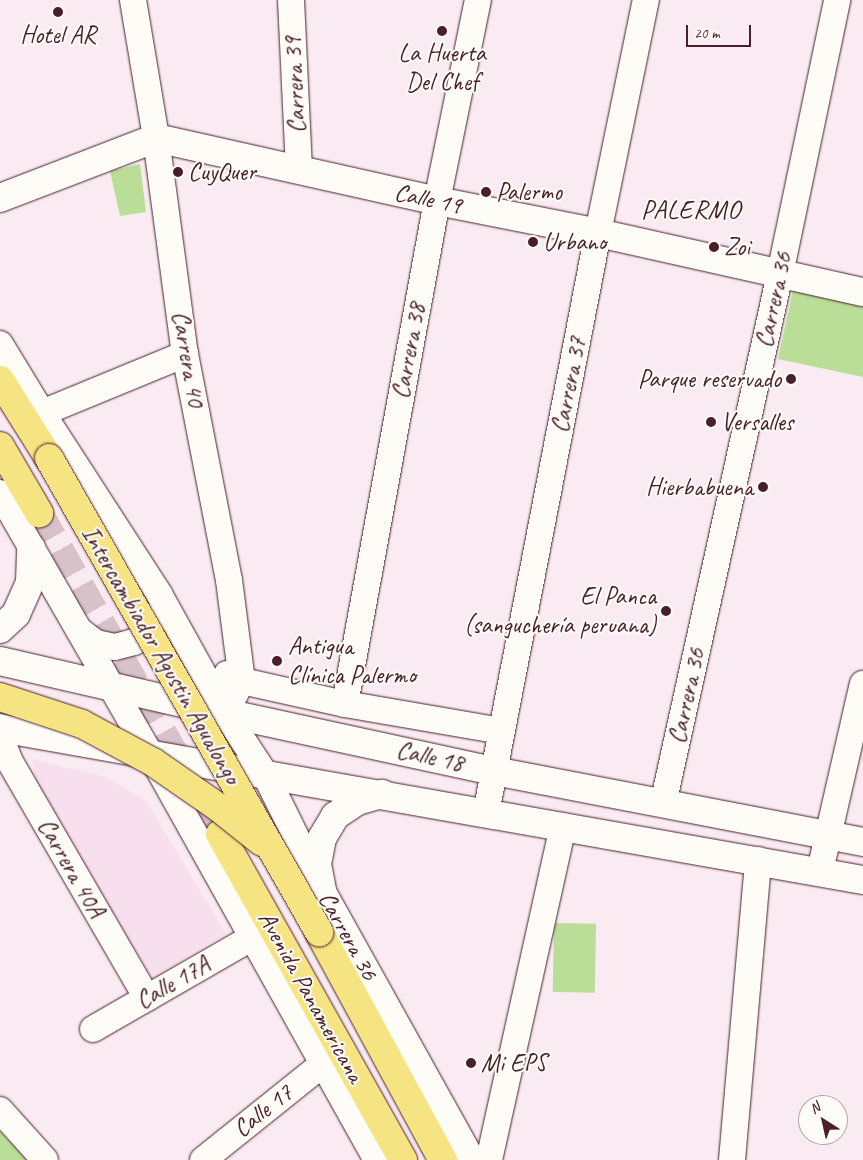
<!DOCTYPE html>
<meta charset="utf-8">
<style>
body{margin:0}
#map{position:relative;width:863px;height:1160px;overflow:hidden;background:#faebf2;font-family:Caveat,sans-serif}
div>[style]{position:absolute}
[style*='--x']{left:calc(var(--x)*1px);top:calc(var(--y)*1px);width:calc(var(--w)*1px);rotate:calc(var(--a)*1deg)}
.built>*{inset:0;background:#f8dfee}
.green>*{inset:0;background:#badd97;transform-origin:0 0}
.primary-tunnel>*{height:28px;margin-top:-14px;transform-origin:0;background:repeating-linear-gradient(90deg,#d7c2ca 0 28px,transparent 0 42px)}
.roads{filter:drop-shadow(0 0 1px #4a1f2b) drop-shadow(0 0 1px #4a1f2b)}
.street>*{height:26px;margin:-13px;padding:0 13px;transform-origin:13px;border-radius:13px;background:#fdfcf7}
.secondary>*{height:28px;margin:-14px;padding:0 14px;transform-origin:14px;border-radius:14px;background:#fdfcf7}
.primary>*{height:28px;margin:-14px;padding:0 14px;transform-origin:14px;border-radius:14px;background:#f6e381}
.bridges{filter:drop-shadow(0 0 1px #4a1f2b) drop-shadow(0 0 1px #4a1f2b)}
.primary-bridge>*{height:28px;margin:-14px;padding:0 14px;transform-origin:14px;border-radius:14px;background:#f6e381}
.dots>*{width:14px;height:14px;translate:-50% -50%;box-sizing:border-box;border:2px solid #fdfcf7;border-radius:50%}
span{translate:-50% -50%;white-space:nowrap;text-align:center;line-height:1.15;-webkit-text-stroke:4px #fdfcf7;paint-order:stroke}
.poi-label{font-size:25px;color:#4a1f2b}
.left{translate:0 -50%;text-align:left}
.right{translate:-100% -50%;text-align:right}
.street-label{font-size:25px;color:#4a1f2b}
.neighbourhood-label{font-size:26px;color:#4a1f2b;letter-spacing:1px}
.north{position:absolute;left:798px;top:1095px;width:50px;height:50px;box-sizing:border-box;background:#fdfcf7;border:1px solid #b5a4a5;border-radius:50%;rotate:325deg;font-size:14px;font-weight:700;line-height:20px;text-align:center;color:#4a1f2b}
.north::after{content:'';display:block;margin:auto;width:18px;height:22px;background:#4a1f2b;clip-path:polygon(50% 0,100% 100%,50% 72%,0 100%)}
.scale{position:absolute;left:686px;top:25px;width:65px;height:22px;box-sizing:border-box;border:2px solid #4a1f2b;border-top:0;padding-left:6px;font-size:15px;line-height:18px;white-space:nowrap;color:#4a1f2b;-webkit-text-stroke:4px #fdfcf7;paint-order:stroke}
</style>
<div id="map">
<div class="built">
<i style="clip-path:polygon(32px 759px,106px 777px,146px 801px,226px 934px,150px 980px,36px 783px)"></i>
</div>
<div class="green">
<i style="clip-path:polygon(140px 164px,146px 212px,120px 216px,110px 171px)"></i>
<i style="clip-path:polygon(793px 290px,863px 304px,863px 377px,778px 359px)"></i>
<i style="left:554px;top:923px;width:42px;height:69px;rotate:1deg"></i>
<i style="clip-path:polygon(0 1131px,27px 1160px,0 1160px)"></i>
</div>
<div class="primary-tunnel">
<i style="--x:39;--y:513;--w:369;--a:60.6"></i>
</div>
<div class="roads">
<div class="street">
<i style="--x:133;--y:0;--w:140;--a:80.5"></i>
<i style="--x:156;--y:138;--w:218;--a:82.4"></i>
<i style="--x:185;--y:354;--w:230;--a:79"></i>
<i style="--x:229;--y:580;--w:102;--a:82.7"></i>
<i style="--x:242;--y:681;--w:36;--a:118"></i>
<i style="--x:291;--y:0;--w:169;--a:87.3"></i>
<i style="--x:0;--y:344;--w:81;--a:58.7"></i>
<i style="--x:42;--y:413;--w:216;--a:57.1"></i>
<i style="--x:159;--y:594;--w:136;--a:61"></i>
<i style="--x:225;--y:713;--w:73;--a:56.7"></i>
<i style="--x:265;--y:774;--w:129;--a:63.8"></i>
<i style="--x:322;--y:890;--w:309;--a:60.9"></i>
<i style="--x:42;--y:413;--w:155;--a:-22.4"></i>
<i style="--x:0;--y:493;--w:301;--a:60.1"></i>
<i style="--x:150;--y:754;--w:465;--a:60.8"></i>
<i style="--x:80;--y:631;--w:20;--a:37"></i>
<i style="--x:96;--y:643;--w:19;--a:12"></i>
<i style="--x:115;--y:647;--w:20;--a:-15"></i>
<i style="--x:134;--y:642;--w:19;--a:-39"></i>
<i style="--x:149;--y:630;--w:18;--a:-61"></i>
<i style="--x:227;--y:674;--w:17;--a:25"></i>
<i style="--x:242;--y:681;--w:106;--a:12.6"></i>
<i style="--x:345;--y:704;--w:159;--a:9.8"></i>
<i style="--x:345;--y:704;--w:511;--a:-79.64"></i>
<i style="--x:437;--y:201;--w:205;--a:-78.5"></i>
<i style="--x:0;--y:736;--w:26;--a:69"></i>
<i style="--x:9;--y:760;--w:275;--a:59.9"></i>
<i style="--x:663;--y:804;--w:543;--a:-77.55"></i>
<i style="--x:780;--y:274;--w:280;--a:-78.2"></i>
<i style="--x:486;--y:813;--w:591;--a:-79.07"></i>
<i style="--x:598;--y:233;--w:238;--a:-78.4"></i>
<i style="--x:820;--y:871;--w:192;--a:-77.1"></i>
<i style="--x:93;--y:1029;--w:185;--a:-29.9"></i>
<i style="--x:0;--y:1110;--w:67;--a:48"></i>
<i style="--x:203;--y:1160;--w:155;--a:-38.7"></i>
<i style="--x:489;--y:1160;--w:342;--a:-77.5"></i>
<i style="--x:732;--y:1160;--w:301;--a:-85"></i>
</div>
<div class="secondary">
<i style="--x:0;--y:198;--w:167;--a:-21"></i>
<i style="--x:156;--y:138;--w:288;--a:12.6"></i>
<i style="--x:437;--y:201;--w:164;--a:11.2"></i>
<i style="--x:598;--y:233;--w:271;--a:12.6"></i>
<i style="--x:0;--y:629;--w:22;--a:-43"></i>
<i style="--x:16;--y:614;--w:35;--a:-66"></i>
<i style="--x:30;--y:582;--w:34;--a:-88"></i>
<i style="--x:0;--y:661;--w:231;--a:13"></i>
<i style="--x:225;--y:713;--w:275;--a:12.2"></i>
<i style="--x:494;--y:771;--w:376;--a:10.9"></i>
<i style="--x:0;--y:728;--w:876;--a:9.99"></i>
<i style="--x:322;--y:890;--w:26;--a:-101"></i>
<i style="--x:317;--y:864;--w:26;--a:-79"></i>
<i style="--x:322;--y:838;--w:26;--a:-59"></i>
<i style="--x:335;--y:816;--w:27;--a:-34"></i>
<i style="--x:357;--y:801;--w:26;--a:-16"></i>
</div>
<div class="primary">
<i style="--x:0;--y:380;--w:92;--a:57.9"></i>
<i style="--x:0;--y:446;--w:78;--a:59.8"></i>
<i style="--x:220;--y:834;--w:374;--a:60.7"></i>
<i style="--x:319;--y:932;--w:260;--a:61.5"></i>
</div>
</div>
<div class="bridges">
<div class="primary-bridge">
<i style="--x:49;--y:458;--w:546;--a:60.33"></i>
<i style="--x:0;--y:697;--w:86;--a:18.2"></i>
<i style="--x:82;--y:724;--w:81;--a:28.2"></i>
<i style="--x:153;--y:762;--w:79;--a:34.7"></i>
<i style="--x:218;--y:807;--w:56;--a:38.5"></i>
</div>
</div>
<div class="dots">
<i style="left:58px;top:12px;background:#4a1f2b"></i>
<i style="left:442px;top:31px;background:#4a1f2b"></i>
<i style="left:178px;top:172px;background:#4a1f2b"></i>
<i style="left:486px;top:192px;background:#4a1f2b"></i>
<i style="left:533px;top:242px;background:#4a1f2b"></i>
<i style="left:714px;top:247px;background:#4a1f2b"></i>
<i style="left:791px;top:379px;background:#4a1f2b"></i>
<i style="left:711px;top:422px;background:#4a1f2b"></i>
<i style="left:763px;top:487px;background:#4a1f2b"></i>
<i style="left:666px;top:611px;background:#4a1f2b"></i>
<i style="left:277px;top:661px;background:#4a1f2b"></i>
<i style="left:471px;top:1063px;background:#4a1f2b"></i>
</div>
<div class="poi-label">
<span style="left:58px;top:35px">Hotel AR</span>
<span style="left:442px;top:68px">La Huerta<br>Del Chef</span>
<span class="left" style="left:188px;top:172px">CuyQuer</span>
<span class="left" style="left:496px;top:192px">Palermo</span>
<span class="left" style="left:543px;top:242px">Urbano</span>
<span class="left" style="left:724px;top:247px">Zoi</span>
<span class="right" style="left:781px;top:379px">Parque reservado</span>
<span class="left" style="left:721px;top:422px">Versalles</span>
<span class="right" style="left:753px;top:487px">Hierbabuena</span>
<span class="right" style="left:656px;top:611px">El Panca<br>(sanguchería peruana)</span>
<span class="left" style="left:288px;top:661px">Antigua<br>Clínica Palermo</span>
<span class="left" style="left:481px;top:1063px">Mi EPS</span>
</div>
<div class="street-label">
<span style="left:295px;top:85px;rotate:-93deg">Carrera 39</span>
<span style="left:428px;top:199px;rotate:12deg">Calle 19</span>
<span style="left:774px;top:300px;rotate:-78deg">Carrera 36</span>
<span style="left:409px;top:351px;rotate:-80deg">Carrera 38</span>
<span style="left:188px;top:359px;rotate:80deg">Carrera 40</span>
<span style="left:569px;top:385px;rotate:-79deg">Carrera 37</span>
<span style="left:161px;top:655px;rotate:60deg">Intercambiador Agustin Agualongo</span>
<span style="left:687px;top:696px;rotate:-78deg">Carrera 36</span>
<span style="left:430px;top:757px;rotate:12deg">Calle 18</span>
<span style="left:71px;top:868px;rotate:60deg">Carrera 40A</span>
<span style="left:348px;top:936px;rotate:61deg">Carrera 36</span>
<span style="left:173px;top:983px;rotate:-30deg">Calle 17A</span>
<span style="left:311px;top:997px;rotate:61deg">Avenida Panamericana</span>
<span style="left:263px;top:1111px;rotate:-39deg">Calle 17</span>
</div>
<div class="neighbourhood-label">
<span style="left:691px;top:210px">PALERMO</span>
</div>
<div class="north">N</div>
<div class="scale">20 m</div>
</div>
